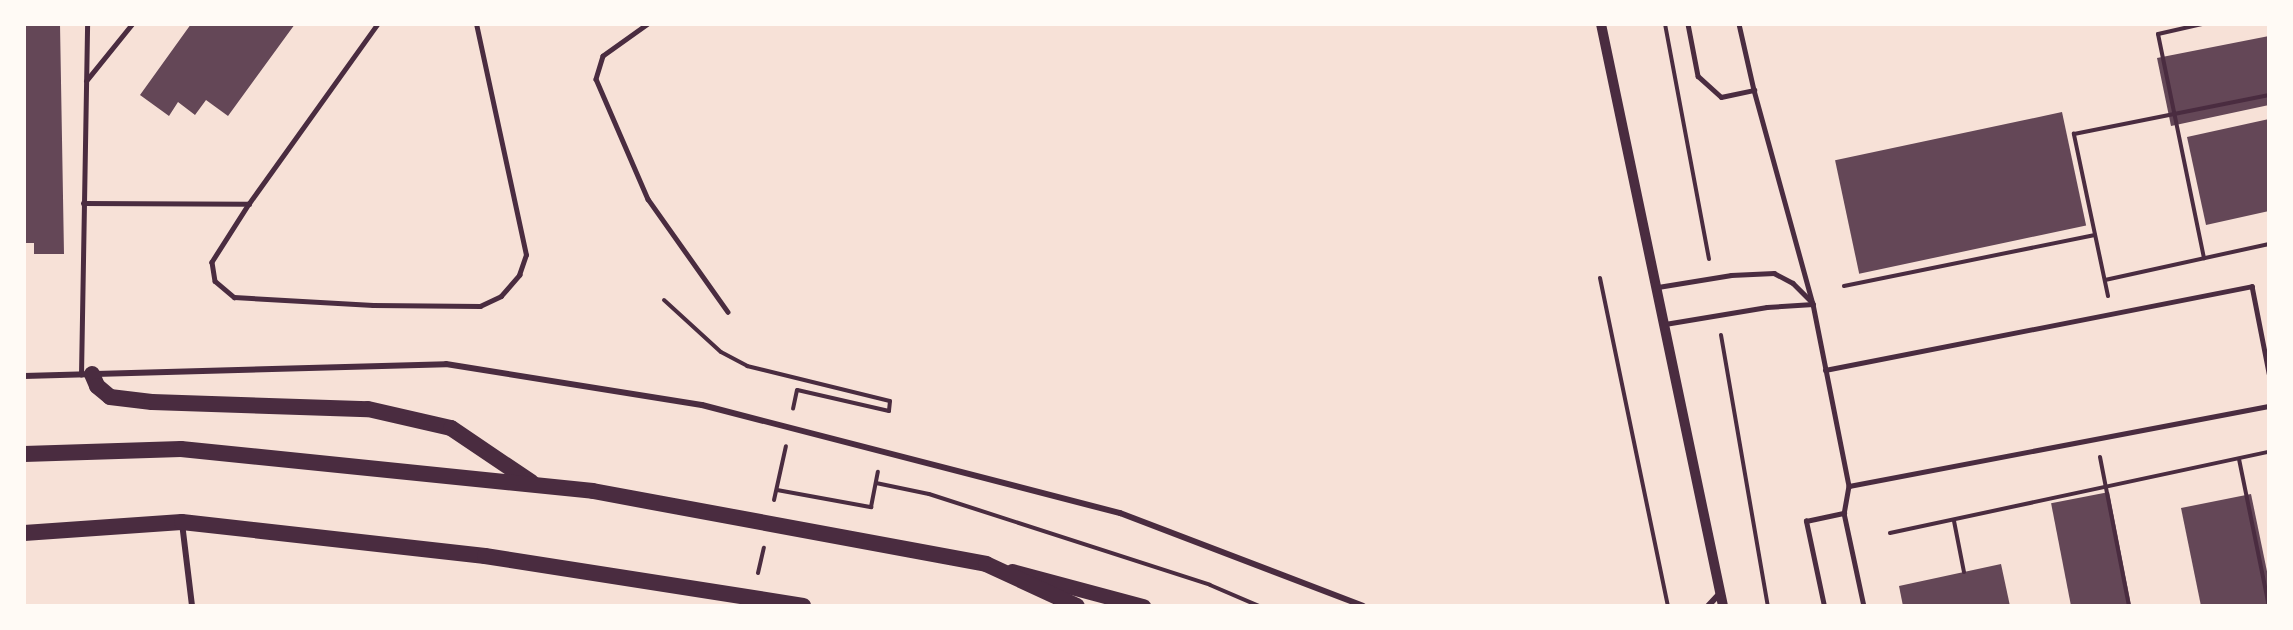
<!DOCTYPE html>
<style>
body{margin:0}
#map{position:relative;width:2293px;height:630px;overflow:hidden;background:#f7e1d7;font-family:"Alegreya Sans",sans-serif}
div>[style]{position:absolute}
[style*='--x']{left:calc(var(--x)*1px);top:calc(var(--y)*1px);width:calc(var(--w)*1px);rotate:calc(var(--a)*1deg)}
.building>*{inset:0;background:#644757;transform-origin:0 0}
.path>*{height:4px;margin:-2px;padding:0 2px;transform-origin:2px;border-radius:2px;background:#4a2c40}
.service>*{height:4.5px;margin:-2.25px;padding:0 2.25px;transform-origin:2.25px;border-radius:2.25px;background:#4a2c40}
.minor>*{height:6px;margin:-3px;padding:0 3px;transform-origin:3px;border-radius:3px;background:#4a2c40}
.tertiary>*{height:10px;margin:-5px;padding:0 5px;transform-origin:5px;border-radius:5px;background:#4a2c40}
.primary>*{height:15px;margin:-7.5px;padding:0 7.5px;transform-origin:7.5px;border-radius:7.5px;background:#4a2c40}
.trunk>*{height:16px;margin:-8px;padding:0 8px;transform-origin:8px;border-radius:8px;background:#4a2c40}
span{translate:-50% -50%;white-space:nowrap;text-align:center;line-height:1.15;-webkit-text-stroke:6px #fffaf5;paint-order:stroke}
.frame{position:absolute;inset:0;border:26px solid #fffaf5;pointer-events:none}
</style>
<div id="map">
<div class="building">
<i style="clip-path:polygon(24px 24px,60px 24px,64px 254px,34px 254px,34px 243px,24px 243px)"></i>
<i style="clip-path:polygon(191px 24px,295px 24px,228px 116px,206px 100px,195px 115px,178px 102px,169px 116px,140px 95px)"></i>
<i style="clip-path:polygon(2269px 36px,2269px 105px,2171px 126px,2157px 58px)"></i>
<i style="left:2062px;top:112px;width:116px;height:232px;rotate:78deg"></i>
<i style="clip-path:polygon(2269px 119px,2269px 211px,2206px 225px,2187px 137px)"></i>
<i style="left:2109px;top:492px;width:116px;height:59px;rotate:79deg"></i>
<i style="clip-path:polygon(2251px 494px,2269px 581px,2269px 606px,2201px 606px,2181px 508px)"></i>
<i style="clip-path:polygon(2001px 564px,2010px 606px,1903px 606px,1899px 586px)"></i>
</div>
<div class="path">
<i style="--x:1665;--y:24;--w:239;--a:79.4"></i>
<i style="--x:2202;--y:24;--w:45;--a:167.2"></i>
<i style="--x:2158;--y:34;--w:229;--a:78.4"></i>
<i style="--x:1600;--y:278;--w:335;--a:78.3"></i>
<i style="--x:2105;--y:280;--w:168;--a:-12.4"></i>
<i style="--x:1844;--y:286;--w:256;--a:-11.5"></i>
<i style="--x:2108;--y:296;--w:166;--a:-101.9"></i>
<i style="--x:2074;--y:134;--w:199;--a:-11.3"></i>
<i style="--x:664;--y:300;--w:77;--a:42.4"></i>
<i style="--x:721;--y:352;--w:30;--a:28"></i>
<i style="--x:747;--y:366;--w:147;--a:13.8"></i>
<i style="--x:890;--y:401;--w:10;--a:96"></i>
<i style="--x:889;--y:411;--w:94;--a:-167.1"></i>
<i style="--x:797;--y:390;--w:19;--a:102"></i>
<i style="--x:1721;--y:335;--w:275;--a:80.2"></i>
<i style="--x:2100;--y:457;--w:152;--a:79"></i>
<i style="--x:2239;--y:459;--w:150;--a:78.5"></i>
<i style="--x:876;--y:483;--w:54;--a:11.7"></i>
<i style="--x:929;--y:494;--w:295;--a:17.9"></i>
<i style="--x:1210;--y:585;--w:53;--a:23.2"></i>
<i style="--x:777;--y:490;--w:96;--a:10.3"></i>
<i style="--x:871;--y:507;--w:36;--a:-79"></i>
<i style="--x:774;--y:500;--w:55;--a:-77.5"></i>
<i style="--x:1954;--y:521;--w:52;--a:78.9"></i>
<i style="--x:1890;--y:533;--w:388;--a:-12.1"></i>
<i style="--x:758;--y:573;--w:26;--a:-77"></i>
</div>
<div class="service">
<i style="--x:378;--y:24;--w:221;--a:125.6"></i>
<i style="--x:249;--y:204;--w:69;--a:122.5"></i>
<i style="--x:212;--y:262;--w:19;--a:81"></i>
<i style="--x:215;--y:281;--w:25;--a:40"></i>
<i style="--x:234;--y:297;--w:139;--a:3.3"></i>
<i style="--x:373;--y:305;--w:107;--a:0.5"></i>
<i style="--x:480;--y:306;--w:23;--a:-25"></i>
<i style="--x:501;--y:296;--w:28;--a:-49"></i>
<i style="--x:519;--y:275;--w:21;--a:-71"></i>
<i style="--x:526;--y:255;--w:236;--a:-102.2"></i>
<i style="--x:648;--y:24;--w:55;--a:144.6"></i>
<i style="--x:603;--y:56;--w:24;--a:107"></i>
<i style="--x:596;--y:79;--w:131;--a:66.6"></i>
<i style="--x:648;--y:199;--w:138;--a:54.7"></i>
<i style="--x:1688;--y:24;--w:53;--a:79.1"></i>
<i style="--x:1698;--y:76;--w:31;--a:42"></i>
<i style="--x:1721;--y:97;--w:34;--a:-12"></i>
<i style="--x:1739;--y:24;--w:68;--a:77.2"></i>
<i style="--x:1754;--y:90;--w:222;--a:74.6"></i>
<i style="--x:1813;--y:304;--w:186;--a:78.8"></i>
<i style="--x:1849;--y:486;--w:27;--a:100"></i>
<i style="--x:1844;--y:513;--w:95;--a:77.9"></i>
<i style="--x:86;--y:81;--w:73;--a:-51.1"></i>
<i style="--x:83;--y:203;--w:166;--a:0.3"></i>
<i style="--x:1658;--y:287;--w:74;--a:-9.3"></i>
<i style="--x:1731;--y:275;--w:43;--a:-2.7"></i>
<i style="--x:1774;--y:273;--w:21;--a:28"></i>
<i style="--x:1793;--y:283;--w:27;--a:45"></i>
<i style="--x:1665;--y:324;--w:103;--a:-9.5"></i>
<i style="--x:1767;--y:307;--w:46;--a:-3.7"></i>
<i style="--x:1825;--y:370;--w:435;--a:-11.1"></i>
<i style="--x:2252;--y:286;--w:89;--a:78.9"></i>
<i style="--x:81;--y:375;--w:351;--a:-89"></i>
<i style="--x:1849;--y:486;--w:428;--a:-10.8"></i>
<i style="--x:1824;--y:606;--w:87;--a:-102"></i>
<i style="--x:1806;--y:521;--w:39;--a:-12"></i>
</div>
<div class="minor">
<i style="--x:24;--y:376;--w:422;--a:-1.6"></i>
<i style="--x:446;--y:364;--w:259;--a:9.1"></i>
<i style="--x:702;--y:405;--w:432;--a:14.5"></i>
<i style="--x:1120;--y:513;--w:260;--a:20.9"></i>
<i style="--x:182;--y:523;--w:84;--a:83.1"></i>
<i style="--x:1708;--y:606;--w:18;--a:-47"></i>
</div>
<div class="tertiary">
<i style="--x:1601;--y:24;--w:595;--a:78.16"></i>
</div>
<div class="primary">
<i style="--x:1012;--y:571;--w:136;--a:15"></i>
</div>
<div class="trunk">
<i style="--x:92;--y:374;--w:13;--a:67"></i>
<i style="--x:97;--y:386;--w:17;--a:40"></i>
<i style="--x:110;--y:397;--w:42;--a:6.8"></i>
<i style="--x:152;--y:402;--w:216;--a:1.9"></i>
<i style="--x:368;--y:409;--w:85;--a:12.9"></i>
<i style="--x:451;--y:428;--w:97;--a:34"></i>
<i style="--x:24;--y:454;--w:157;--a:-1.8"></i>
<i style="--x:181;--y:449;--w:414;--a:5.8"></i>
<i style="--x:593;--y:491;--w:400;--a:10.5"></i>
<i style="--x:986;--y:564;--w:100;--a:24.8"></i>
<i style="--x:24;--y:533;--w:158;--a:-4"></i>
<i style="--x:182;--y:522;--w:305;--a:6.4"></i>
<i style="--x:485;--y:556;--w:322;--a:8.9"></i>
</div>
<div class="frame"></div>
</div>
